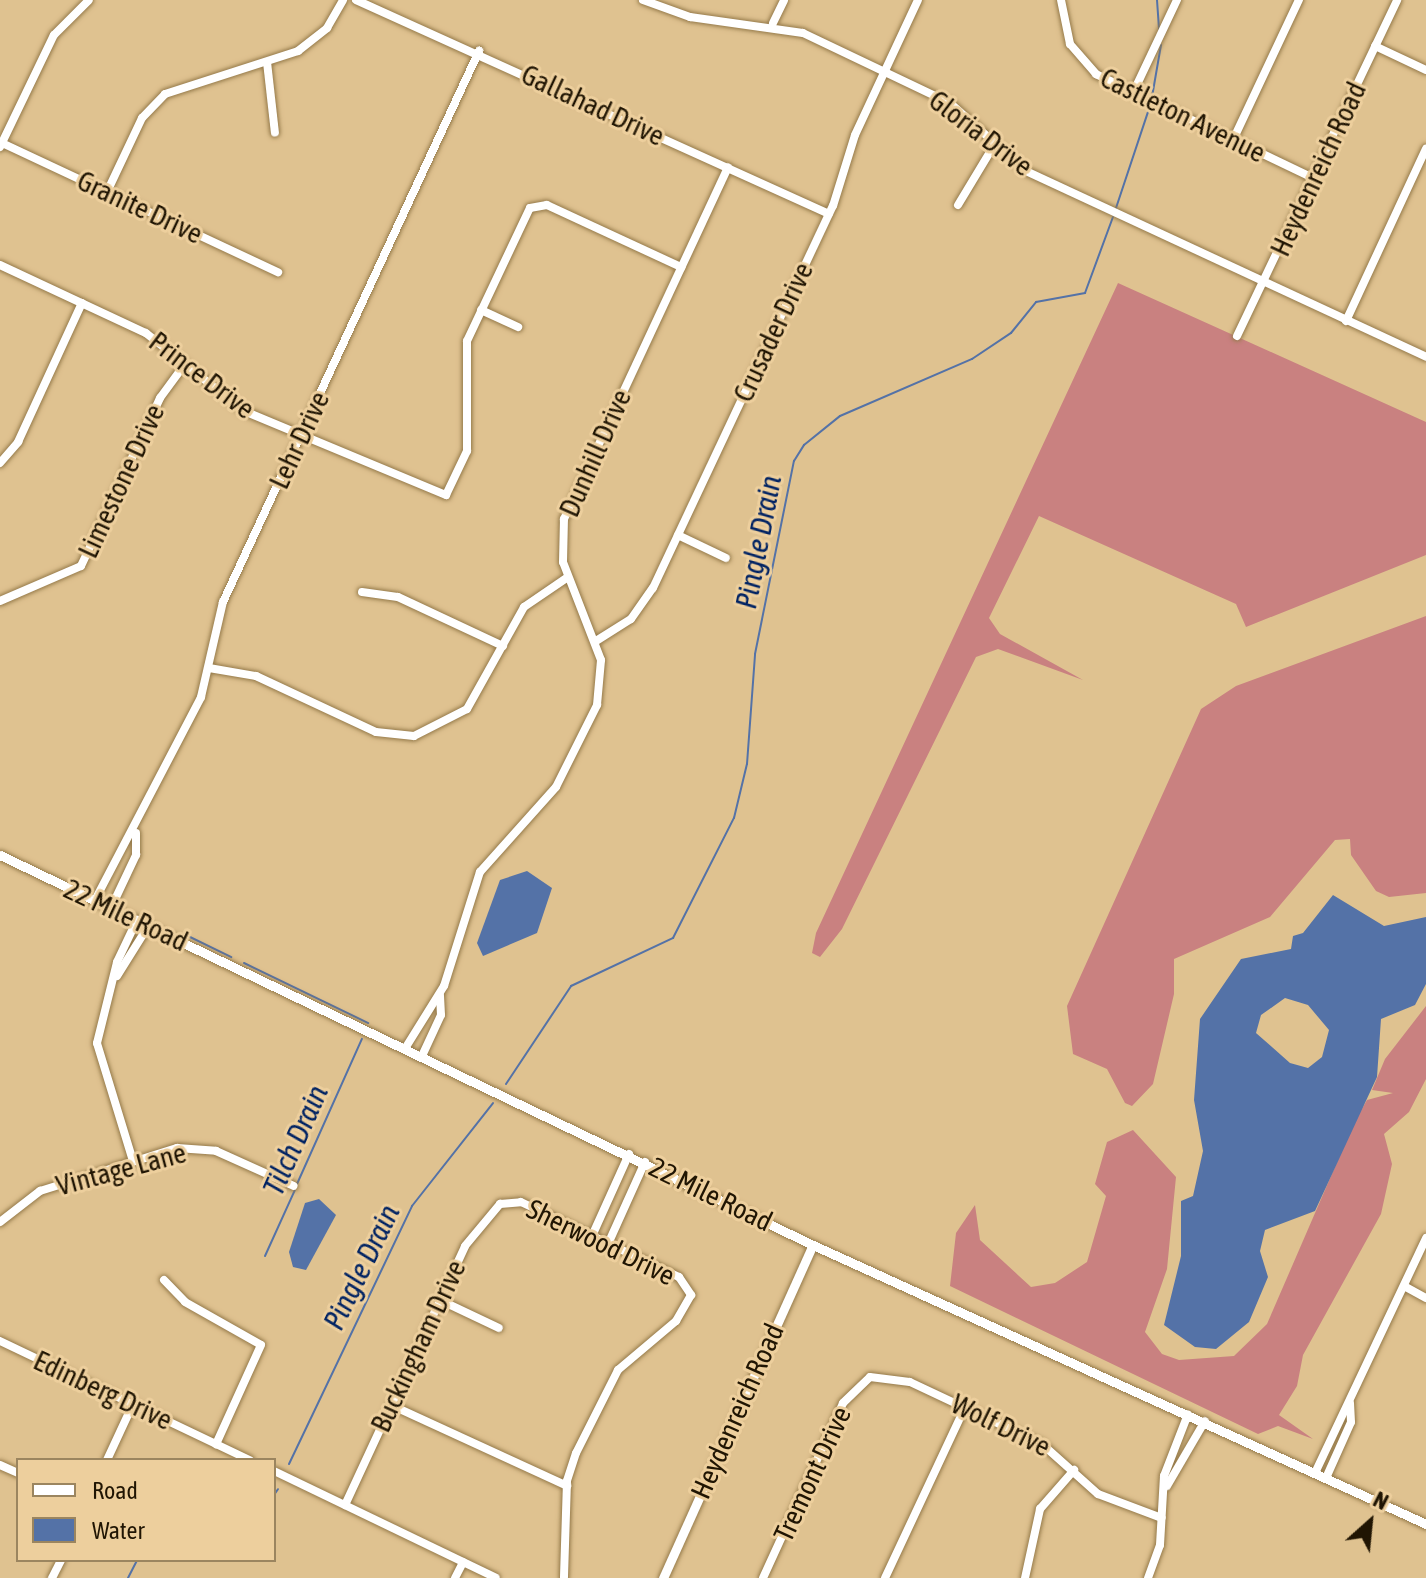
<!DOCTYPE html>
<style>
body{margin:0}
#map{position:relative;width:1426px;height:1578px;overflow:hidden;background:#dfc290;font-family:"Asap Condensed",sans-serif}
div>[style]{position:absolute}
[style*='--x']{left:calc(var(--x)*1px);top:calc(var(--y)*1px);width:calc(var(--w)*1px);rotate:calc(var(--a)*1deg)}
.forest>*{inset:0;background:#c98180}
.water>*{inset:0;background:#5472a7}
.stream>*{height:2px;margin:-1px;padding:0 1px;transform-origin:1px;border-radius:1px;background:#5472a7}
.roads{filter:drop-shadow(0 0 2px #957a4a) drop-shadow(0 0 2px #957a4a)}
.minor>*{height:8px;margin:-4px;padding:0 4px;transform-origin:4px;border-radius:4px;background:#fff}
.tertiary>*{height:9px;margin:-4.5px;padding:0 4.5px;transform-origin:4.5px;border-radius:4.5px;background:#fff}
span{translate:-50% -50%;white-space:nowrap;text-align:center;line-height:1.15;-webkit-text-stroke:6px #edcf9d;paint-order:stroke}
.street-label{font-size:28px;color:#201503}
.water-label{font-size:30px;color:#012363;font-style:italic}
.legend{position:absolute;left:16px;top:1458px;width:260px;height:104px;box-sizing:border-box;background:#edcf9d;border:2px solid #9b855f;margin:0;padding:10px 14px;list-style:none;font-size:24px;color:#201503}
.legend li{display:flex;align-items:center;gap:16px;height:40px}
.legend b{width:40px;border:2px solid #9b855f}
.north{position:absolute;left:1330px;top:1482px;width:80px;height:80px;-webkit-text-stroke:6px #edcf9d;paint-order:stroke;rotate:27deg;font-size:22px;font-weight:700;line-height:32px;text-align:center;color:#201503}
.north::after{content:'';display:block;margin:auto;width:28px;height:36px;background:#201503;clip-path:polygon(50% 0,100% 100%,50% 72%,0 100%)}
</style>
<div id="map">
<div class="forest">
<i style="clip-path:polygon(1118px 283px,1426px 422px,1426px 555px,1246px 627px,1236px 604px,1039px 516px,989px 618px,1000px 634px,1083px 680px,998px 649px,976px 657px,842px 929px,820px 957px,812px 953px,816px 933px)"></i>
<i style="clip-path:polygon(1426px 616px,1426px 893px,1389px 897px,1376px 891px,1351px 855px,1350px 839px,1335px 840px,1270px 917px,1174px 959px,1174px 994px,1153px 1084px,1132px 1106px,1125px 1103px,1107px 1069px,1073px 1054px,1067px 1006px,1201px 709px,1236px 686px)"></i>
<i style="clip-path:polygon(1426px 1006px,1426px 1079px,1409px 1112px,1384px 1134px,1392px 1164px,1381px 1214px,1303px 1355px,1297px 1386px,1279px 1415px,1313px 1439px,1278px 1426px,1258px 1434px,950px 1286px,956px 1233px,975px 1205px,980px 1240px,1031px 1287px,1055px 1283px,1087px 1262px,1106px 1196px,1095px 1184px,1107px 1142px,1133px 1130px,1176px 1177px,1167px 1269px,1145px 1332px,1162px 1354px,1179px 1360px,1234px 1356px,1267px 1324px,1354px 1123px,1367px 1100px,1393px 1093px,1372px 1090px,1385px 1059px)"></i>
</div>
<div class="water">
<i style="clip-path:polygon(527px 871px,552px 888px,537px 933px,483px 956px,477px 943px,500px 880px)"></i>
<i style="clip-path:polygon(evenodd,1333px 895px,1384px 926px,1426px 917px,1426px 984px,1415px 1005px,1381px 1019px,1377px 1077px,1315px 1211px,1265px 1230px,1260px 1251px,1268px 1277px,1249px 1322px,1216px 1349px,1195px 1347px,1164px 1325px,1181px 1256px,1181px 1201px,1193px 1196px,1203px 1151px,1194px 1100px,1200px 1019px,1241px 959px,1291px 949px,1293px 936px,1303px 933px,1333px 895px,1285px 998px,1308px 1005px,1329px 1030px,1322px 1057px,1308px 1068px,1290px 1063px,1256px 1033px,1261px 1015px,1285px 998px)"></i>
<i style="clip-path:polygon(319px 1199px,336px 1215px,306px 1270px,293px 1267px,289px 1252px,305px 1203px)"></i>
</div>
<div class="stream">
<i style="--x:1157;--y:0;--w:31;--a:86"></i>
<i style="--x:1152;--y:97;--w:53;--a:-80.2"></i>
<i style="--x:1115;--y:211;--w:114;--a:-71.6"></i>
<i style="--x:190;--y:937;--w:46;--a:26"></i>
<i style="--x:244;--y:963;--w:138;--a:25.8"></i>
<i style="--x:506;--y:1084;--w:118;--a:-56.4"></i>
<i style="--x:571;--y:986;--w:113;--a:-25.2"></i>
<i style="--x:673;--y:938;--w:135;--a:-63.1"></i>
<i style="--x:734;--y:818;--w:56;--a:-76.5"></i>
<i style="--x:747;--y:764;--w:110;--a:-85.8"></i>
<i style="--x:755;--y:654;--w:197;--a:-78.6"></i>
<i style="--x:794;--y:461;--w:19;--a:-58"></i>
<i style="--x:804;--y:445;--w:46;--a:-38.9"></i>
<i style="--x:840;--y:416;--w:144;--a:-23.4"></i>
<i style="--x:972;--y:359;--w:47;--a:-33.7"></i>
<i style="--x:1011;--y:333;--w:40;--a:-51"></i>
<i style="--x:1036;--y:302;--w:50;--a:-10.4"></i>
<i style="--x:1085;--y:293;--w:81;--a:-69.8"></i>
<i style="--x:297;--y:1184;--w:159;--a:-65.9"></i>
<i style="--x:265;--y:1256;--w:72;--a:-65.6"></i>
<i style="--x:289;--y:1464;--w:286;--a:-64.5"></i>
<i style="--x:412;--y:1206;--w:131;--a:-51.8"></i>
<i style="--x:274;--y:1495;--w:7;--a:-56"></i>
<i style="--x:128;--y:1578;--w:20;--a:-63"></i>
</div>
<div class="roads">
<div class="minor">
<i style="--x:356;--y:0;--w:519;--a:24.34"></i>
<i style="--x:643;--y:0;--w:50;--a:19.9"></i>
<i style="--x:690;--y:17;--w:114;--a:8.1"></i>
<i style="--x:803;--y:33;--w:163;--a:25.5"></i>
<i style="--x:950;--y:103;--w:102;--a:41.8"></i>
<i style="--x:1026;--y:171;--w:441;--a:24.9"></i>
<i style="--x:1061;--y:0;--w:45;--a:78.4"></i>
<i style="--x:1070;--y:44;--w:40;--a:49"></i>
<i style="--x:1096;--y:74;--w:241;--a:25.6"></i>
<i style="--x:773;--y:23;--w:25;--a:-64"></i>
<i style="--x:1375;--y:46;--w:56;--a:25.2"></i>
<i style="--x:267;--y:62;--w:71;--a:83.6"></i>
<i style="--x:1133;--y:93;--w:103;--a:-64.7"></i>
<i style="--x:1233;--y:140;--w:155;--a:-64.8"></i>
<i style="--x:2;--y:143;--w:305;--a:25.1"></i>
<i style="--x:0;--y:147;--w:124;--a:-64.3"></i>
<i style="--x:54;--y:35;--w:49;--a:-45"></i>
<i style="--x:107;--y:192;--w:82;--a:-64.7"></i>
<i style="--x:142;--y:118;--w:33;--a:-46"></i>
<i style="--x:165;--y:94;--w:140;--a:-17.9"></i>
<i style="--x:298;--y:51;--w:37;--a:-38"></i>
<i style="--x:327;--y:28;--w:32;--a:-60"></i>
<i style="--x:958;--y:205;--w:68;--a:-58.9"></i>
<i style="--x:0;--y:265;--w:161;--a:25"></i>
<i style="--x:146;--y:333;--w:125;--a:38.5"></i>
<i style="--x:244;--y:411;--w:219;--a:22.6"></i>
<i style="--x:446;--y:495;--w:49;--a:-64.5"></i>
<i style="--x:467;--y:451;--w:110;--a:-90"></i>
<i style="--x:467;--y:341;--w:147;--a:-64.7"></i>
<i style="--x:530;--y:208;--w:17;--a:-10"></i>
<i style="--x:547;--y:205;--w:148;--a:24.8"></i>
<i style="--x:481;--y:310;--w:41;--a:24.7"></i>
<i style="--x:1346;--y:321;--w:190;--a:-65.1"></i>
<i style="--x:1237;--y:336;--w:372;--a:-64.5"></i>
<i style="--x:0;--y:463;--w:28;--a:-49"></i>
<i style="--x:18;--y:442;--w:153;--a:-65.3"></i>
<i style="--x:678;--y:535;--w:53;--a:25.6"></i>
<i style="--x:362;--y:592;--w:36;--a:8"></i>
<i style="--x:398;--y:597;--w:116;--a:25"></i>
<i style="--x:0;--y:601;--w:88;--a:-23.4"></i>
<i style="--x:81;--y:566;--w:186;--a:-64.8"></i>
<i style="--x:160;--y:398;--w:42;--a:-53.7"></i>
<i style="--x:596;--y:641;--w:41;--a:-32.2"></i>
<i style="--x:631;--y:619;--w:38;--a:-55"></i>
<i style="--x:653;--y:588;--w:422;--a:-64.8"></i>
<i style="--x:833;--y:206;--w:74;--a:-72.8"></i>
<i style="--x:855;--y:135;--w:149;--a:-65"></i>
<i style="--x:209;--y:668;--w:48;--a:9.7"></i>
<i style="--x:256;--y:676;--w:132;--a:25"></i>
<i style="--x:376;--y:732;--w:38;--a:6"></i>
<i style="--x:414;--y:736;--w:59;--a:-27"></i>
<i style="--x:467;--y:709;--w:117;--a:-60.8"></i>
<i style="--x:524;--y:607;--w:53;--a:-34.3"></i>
<i style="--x:95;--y:900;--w:229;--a:-62.4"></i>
<i style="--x:201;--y:697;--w:98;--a:-77"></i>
<i style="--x:223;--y:602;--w:608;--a:-65.08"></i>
<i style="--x:111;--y:908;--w:59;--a:-64.7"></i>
<i style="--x:136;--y:855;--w:22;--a:-90"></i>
<i style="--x:117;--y:976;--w:60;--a:-57.9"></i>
<i style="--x:406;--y:1047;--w:72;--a:-58.1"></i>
<i style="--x:444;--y:986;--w:120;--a:-72.5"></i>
<i style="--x:480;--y:872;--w:114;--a:-48.2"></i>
<i style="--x:556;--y:787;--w:92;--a:-63.4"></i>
<i style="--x:597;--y:705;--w:45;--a:-84.9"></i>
<i style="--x:601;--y:660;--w:105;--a:-111.2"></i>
<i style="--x:563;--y:562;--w:43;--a:-88.7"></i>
<i style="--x:564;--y:519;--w:388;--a:-65"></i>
<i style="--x:422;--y:1056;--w:45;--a:-65.1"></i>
<i style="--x:441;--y:1015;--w:20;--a:-93"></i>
<i style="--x:133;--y:1161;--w:123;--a:-107"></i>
<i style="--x:97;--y:1043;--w:83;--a:-76.1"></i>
<i style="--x:117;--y:962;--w:47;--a:-64.5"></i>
<i style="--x:0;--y:1222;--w:51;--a:-37.8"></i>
<i style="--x:40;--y:1191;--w:144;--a:-17.4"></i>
<i style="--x:177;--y:1148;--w:39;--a:4"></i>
<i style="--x:216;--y:1151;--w:85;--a:24.2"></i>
<i style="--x:592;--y:1236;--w:90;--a:-65.7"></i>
<i style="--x:608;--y:1244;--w:90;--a:-65.7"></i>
<i style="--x:164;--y:1280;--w:30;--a:46"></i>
<i style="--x:185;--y:1302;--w:87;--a:29.5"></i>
<i style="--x:261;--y:1345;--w:109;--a:114.4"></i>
<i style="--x:1404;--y:1286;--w:25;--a:29"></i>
<i style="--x:440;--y:1300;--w:65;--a:25.4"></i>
<i style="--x:0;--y:1341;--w:277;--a:25.5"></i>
<i style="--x:391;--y:1405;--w:194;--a:24.7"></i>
<i style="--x:107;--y:1460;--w:62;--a:-65.1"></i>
<i style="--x:0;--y:1465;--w:20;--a:24"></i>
<i style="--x:274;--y:1471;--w:246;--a:25.7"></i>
<i style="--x:1315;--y:1473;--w:260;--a:-64.7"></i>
<i style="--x:1326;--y:1478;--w:61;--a:-65.9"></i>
<i style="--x:1351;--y:1422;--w:19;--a:-93"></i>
<i style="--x:1167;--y:1486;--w:75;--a:-59.7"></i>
<i style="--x:345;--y:1505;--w:285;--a:-65.1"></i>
<i style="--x:465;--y:1246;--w:55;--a:-50.2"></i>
<i style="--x:500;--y:1204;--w:21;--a:-5"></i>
<i style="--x:521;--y:1202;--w:175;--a:25.4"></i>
<i style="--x:679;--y:1277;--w:22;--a:56"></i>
<i style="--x:691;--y:1295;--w:30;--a:120"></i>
<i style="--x:676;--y:1321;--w:76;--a:139.8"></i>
<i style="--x:618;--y:1370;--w:93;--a:116.8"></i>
<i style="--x:576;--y:1453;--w:29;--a:108"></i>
<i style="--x:567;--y:1481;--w:97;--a:91.8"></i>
<i style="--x:52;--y:1578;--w:20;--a:-63"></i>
<i style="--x:455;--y:1578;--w:18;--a:-63"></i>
<i style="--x:763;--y:1578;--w:192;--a:-65.4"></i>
<i style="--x:843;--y:1403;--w:37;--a:-44"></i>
<i style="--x:870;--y:1377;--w:40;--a:7.1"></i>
<i style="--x:910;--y:1382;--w:146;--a:25.2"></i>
<i style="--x:1042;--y:1444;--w:75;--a:41.8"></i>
<i style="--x:1098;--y:1494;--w:68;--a:20.6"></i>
<i style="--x:885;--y:1578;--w:189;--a:-64.9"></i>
<i style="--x:1025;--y:1578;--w:71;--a:-77.7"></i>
<i style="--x:1040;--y:1509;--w:52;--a:-48.9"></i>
<i style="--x:1148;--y:1578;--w:35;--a:-70"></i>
<i style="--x:1160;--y:1545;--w:69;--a:-86.7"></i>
<i style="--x:1164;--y:1476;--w:66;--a:-68.8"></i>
</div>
<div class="tertiary">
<i style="--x:0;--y:855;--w:902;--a:25.63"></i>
<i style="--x:813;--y:1245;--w:674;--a:24.47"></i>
<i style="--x:663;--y:1578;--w:365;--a:-65.8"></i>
</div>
</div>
<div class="street-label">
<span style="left:593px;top:105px;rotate:25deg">Gallahad Drive</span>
<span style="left:1183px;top:115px;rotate:26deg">Castleton Avenue</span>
<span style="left:981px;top:133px;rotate:37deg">Gloria Drive</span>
<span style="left:1318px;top:169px;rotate:-65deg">Heydenreich Road</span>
<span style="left:140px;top:207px;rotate:25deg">Granite Drive</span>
<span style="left:773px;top:332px;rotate:-65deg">Crusader Drive</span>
<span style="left:202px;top:375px;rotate:37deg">Prince Drive</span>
<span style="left:299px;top:440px;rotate:-65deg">Lehr Drive</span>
<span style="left:595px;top:453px;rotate:-66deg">Dunhill Drive</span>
<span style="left:121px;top:481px;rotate:-65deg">Limestone Drive</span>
<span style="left:126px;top:915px;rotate:25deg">22 Mile Road</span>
<span style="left:121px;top:1169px;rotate:-15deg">Vintage Lane</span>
<span style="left:711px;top:1194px;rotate:26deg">22 Mile Road</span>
<span style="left:601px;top:1242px;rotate:26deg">Sherwood Drive</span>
<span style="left:418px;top:1346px;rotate:-65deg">Buckingham Drive</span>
<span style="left:103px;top:1390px;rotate:25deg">Edinberg Drive</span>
<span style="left:737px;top:1411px;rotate:-66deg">Heydenreich Road</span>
<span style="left:1001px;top:1425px;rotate:26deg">Wolf Drive</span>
<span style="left:812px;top:1474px;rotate:-65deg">Tremont Drive</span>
</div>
<div class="water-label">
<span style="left:758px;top:542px;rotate:-79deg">Pingle Drain</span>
<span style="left:295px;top:1140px;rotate:-66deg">Tilch Drain</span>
<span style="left:361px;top:1267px;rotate:-64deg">Pingle Drain</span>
</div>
<ul class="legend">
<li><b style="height:10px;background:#fff"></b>Road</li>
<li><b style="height:22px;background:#5472a7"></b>Water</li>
</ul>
<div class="north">N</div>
</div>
